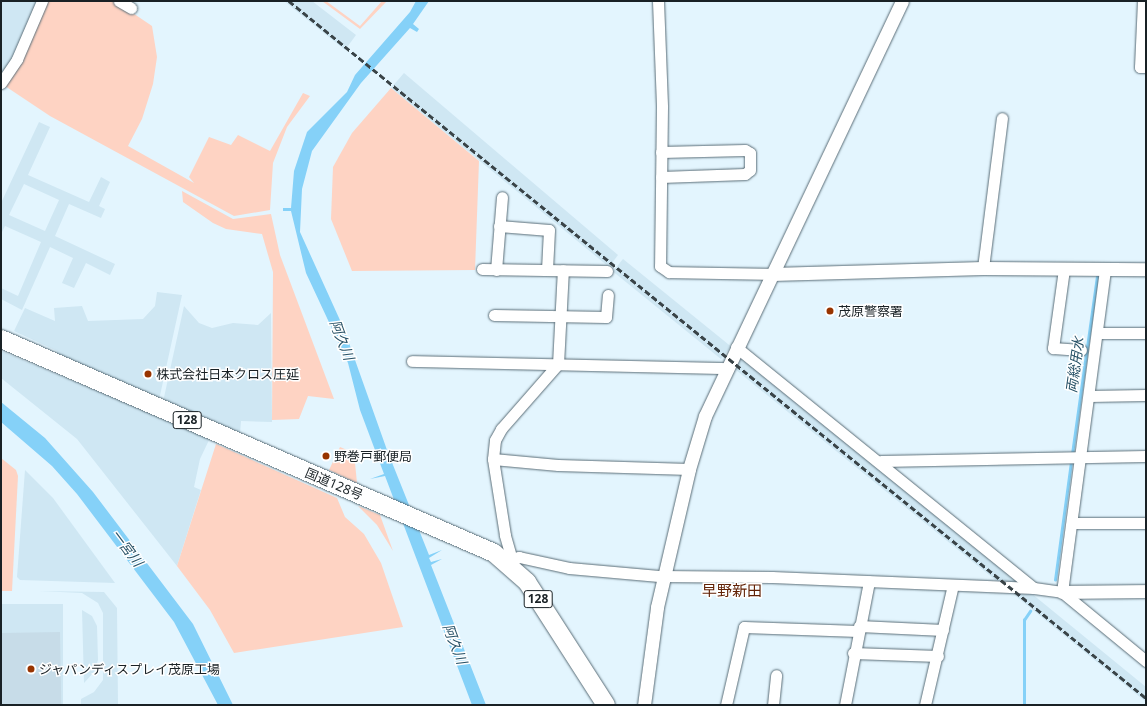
<!DOCTYPE html>
<meta charset="utf-8">
<style>
body{margin:0}
#map{position:relative;width:1147px;height:706px;overflow:hidden;background:#e3f5fe;font-family:"Noto Sans","Noto Sans JP",sans-serif}
div>[style]{position:absolute}
[style*='--x']{left:calc(var(--x)*1px);top:calc(var(--y)*1px);width:calc(var(--w)*1px);rotate:calc(var(--a)*1deg)}
.built>*{inset:0;background:#cfe7f3;transform-origin:0 0}
.green>*{inset:0;background:#fed3c3}
.water>*{inset:0;background:#85d1f8}
.stream>*{height:2.5px;margin:-1.25px;padding:0 1.25px;transform-origin:1.25px;border-radius:1.25px;background:#85d1f8}
.building>*{inset:0;background:#c7dce8;transform-origin:0 0}
.roads{filter:drop-shadow(0 0 1px #5a6d77) drop-shadow(0 0 1px #5a6d77)}
.minor>*{height:11px;margin:-5.5px;padding:0 5.5px;transform-origin:5.5px;border-radius:5.5px;background:#fff}
.tertiary>*{height:13px;margin:-6.5px;padding:0 6.5px;transform-origin:6.5px;border-radius:6.5px;background:#fff}
.trunk>*{height:18px;margin:-9px;padding:0 9px;transform-origin:9px;border-radius:9px;background:#fff}
.rail>*{height:2.5px;margin-top:-1.25px;transform-origin:0;background:repeating-linear-gradient(90deg,#394347 0 6px,transparent 0 9px)}
.dots>*{width:11px;height:11px;translate:-50% -50%;box-sizing:border-box;border:2px solid #fff;border-radius:50%}
span{translate:-50% -50%;white-space:nowrap;text-align:center;line-height:1.15;-webkit-text-stroke:3px #fff;paint-order:stroke}
.shield-label span{padding:1px 3px;background:#fff;border:1px solid;border-radius:3px;-webkit-text-stroke-width:0}
.shield-label{font-size:12px;color:#192125;font-weight:700}
.poi-label{font-size:13px;color:#192125}
.left{translate:0 -50%;text-align:left}
.street-label{font-size:13px;color:#192125}
.water-label{font-size:14px;color:#285267;font-style:italic}
.quarter-label{font-size:15px;color:#612105}
.frame{position:absolute;inset:0;border:2px solid #192125;pointer-events:none}
</style>
<div id="map">
<div class="built">
<i style="clip-path:polygon(1px 1px,37px 1px,11px 60px,1px 75px)"></i>
<i style="clip-path:polygon(284px 1px,312px 1px,356px 35px,345px 50px)"></i>
<i style="clip-path:polygon(404px 73px,618px 255px,609px 267px,391px 88px)"></i>
<i style="clip-path:polygon(evenodd,39px 122px,50px 127px,28px 175px,89px 202px,101px 177px,110px 182px,99px 206px,105px 209px,101px 218px,69px 204px,55px 236px,115px 264px,110px 275px,86px 263px,74px 288px,62px 283px,73px 258px,50px 247px,22px 310px,1px 299px,1px 288px,18px 296px,41px 242px,5px 226px,1px 234px,1px 203px,39px 122px,24px 184px,59px 200px,45px 231px,9px 215px,24px 184px)"></i>
<i style="left:623px;top:259px;width:139px;height:16px;rotate:39deg"></i>
<i style="clip-path:polygon(157px 292px,182px 295px,159px 400px,57px 355px,57px 351px,14px 331px,25px 308px,55px 321px,54px 308px,82px 306px,88px 321px,143px 319px,155px 306px)"></i>
<i style="clip-path:polygon(184px 306px,199px 323px,212px 328px,233px 323px,258px 325px,271px 313px,272px 422px,241px 421px,240px 434px,163px 402px)"></i>
<i style="clip-path:polygon(1px 351px,210px 438px,200px 459px,194px 487px,201px 490px,177px 566px,77px 439px,1px 378px)"></i>
<i style="left:739px;top:357px;width:363px;height:12px;rotate:39deg"></i>
<i style="clip-path:polygon(25px 470px,53px 498px,115px 583px,20px 580px,17px 577px)"></i>
<i style="clip-path:polygon(1007px 589px,1026px 589px,1146px 687px,1146px 702px)"></i>
<i style="clip-path:polygon(39px 591px,104px 592px,117px 608px,118px 705px,81px 705px,81px 699px,94px 692px,103px 680px,103px 613px,98px 603px,82px 593px)"></i>
<i style="left:1px;top:604px;width:62px;height:101px"></i>
<i style="clip-path:polygon(82px 610px,92px 616px,97px 626px,98px 660px,94px 672px,84px 683px)"></i>
</div>
<div class="green">
<i style="clip-path:polygon(47px 1px,115px 1px,152px 26px,157px 57px,153px 84px,142px 119px,128px 146px,194px 183px,189px 177px,209px 137px,231px 145px,238px 135px,270px 151px,303px 93px,310px 96px,287px 127px,273px 163px,270px 210px,234px 216px,50px 116px,5px 86px)"></i>
<i style="clip-path:polygon(322px 1px,326px 1px,360px 26px,382px 1px,387px 1px,360px 29px)"></i>
<i style="clip-path:polygon(391px 88px,479px 161px,475px 270px,352px 271px,331px 219px,333px 167px,352px 133px)"></i>
<i style="clip-path:polygon(182px 191px,233px 219px,271px 214px,280px 255px,334px 399px,308px 396px,299px 419px,272px 420px,273px 272px,262px 234px,226px 229px,213px 223px,183px 202px)"></i>
<i style="clip-path:polygon(216px 444px,337px 498px,345px 517px,364px 534px,381px 563px,403px 627px,234px 653px,210px 610px,177px 566px)"></i>
<i style="clip-path:polygon(340px 447px,354px 453px,357px 483px,329px 470px)"></i>
<i style="clip-path:polygon(1px 458px,16px 470px,18px 476px,12px 591px,1px 591px)"></i>
<i style="clip-path:polygon(358px 506px,380px 515px,393px 551px,377px 525px)"></i>
</div>
<div class="water">
<i style="clip-path:polygon(416px 1px,429px 1px,413px 24px,419px 29px,417px 32px,410px 28px,361px 83px,312px 151px,302px 189px,300px 232px,344px 329px,387px 450px,429px 555px,442px 550px,429px 558px,431px 562px,442px 559px,431px 565px,486px 705px,472px 705px,385px 476px,370px 479px,384px 474px,360px 410px,348px 363px,306px 273px,291px 211px,283px 211px,283px 208px,291px 208px,294px 171px,307px 132px,347px 92px,355px 75px,410px 12px)"></i>
<i style="clip-path:polygon(1px 402px,45px 438px,93px 492px,193px 624px,233px 705px,218px 705px,174px 622px,77px 494px,52px 466px,1px 422px)"></i>
</div>
<div class="stream">
<i style="--x:1072;--y:454;--w:179;--a:-82"></i>
<i style="--x:1055;--y:580;--w:120;--a:-82.3"></i>
<i style="--x:1024;--y:705;--w:85;--a:-90"></i>
<i style="--x:1024;--y:620;--w:11;--a:-56"></i>
</div>
<div class="building">
<i style="left:60px;top:632px;width:73px;height:59px;rotate:89deg"></i>
</div>
<div class="roads">
<div class="minor">
<i style="--x:119;--y:1;--w:14;--a:30"></i>
<i style="--x:658;--y:1;--w:106;--a:87.8"></i>
<i style="--x:662;--y:107;--w:159;--a:90.7"></i>
<i style="--x:660;--y:266;--w:11;--a:34"></i>
<i style="--x:669;--y:272;--w:103;--a:1.1"></i>
<i style="--x:1143;--y:1;--w:66;--a:92.6"></i>
<i style="--x:1140;--y:67;--w:6;--a:0"></i>
<i style="--x:1;--y:83;--w:29;--a:-56"></i>
<i style="--x:17;--y:59;--w:63;--a:-66.7"></i>
<i style="--x:661;--y:177;--w:84;--a:-2"></i>
<i style="--x:745;--y:174;--w:6;--a:-39"></i>
<i style="--x:750;--y:170;--w:17;--a:-90"></i>
<i style="--x:750;--y:153;--w:6;--a:-149"></i>
<i style="--x:745;--y:150;--w:84;--a:178.6"></i>
<i style="--x:499;--y:226;--w:50;--a:4.6"></i>
<i style="--x:549;--y:230;--w:40;--a:92.9"></i>
<i style="--x:983;--y:268;--w:151;--a:-82.8"></i>
<i style="--x:482;--y:269;--w:125;--a:0.9"></i>
<i style="--x:1064;--y:269;--w:80;--a:97.9"></i>
<i style="--x:1053;--y:348;--w:28;--a:4"></i>
<i style="--x:496;--y:270;--w:73;--a:-85.3"></i>
<i style="--x:494;--y:315;--w:112;--a:1"></i>
<i style="--x:606;--y:317;--w:22;--a:-85"></i>
<i style="--x:1097;--y:333;--w:49;--a:0"></i>
<i style="--x:736;--y:347;--w:383;--a:39"></i>
<i style="--x:1034;--y:588;--w:28;--a:8"></i>
<i style="--x:1062;--y:592;--w:109;--a:39.4"></i>
<i style="--x:412;--y:361;--w:314;--a:1.3"></i>
<i style="--x:1089;--y:396;--w:57;--a:-1"></i>
<i style="--x:493;--y:459;--w:65;--a:5.3"></i>
<i style="--x:558;--y:465;--w:131;--a:1.7"></i>
<i style="--x:881;--y:461;--w:265;--a:-1.1"></i>
<i style="--x:1072;--y:523;--w:74;--a:0"></i>
<i style="--x:512;--y:560;--w:26;--a:-106"></i>
<i style="--x:505;--y:535;--w:77;--a:-99"></i>
<i style="--x:493;--y:459;--w:19;--a:-84"></i>
<i style="--x:495;--y:440;--w:13;--a:-61"></i>
<i style="--x:501;--y:429;--w:86;--a:-48.8"></i>
<i style="--x:558;--y:364;--w:94;--a:-87"></i>
<i style="--x:507;--y:562;--w:13;--a:-23"></i>
<i style="--x:519;--y:557;--w:51;--a:12.4"></i>
<i style="--x:569;--y:568;--w:90;--a:5.1"></i>
<i style="--x:659;--y:576;--w:113;--a:0.5"></i>
<i style="--x:772;--y:577;--w:262;--a:2.4"></i>
<i style="--x:1062;--y:592;--w:326;--a:-82.4"></i>
<i style="--x:859;--y:626;--w:84;--a:2.7"></i>
<i style="--x:853;--y:653;--w:85;--a:2"></i>
<i style="--x:726;--y:705;--w:80;--a:-77"></i>
<i style="--x:744;--y:627;--w:114;--a:2"></i>
<i style="--x:773;--y:705;--w:30;--a:-84"></i>
<i style="--x:845;--y:705;--w:126;--a:-79"></i>
<i style="--x:925;--y:705;--w:123;--a:-76.9"></i>
</div>
<div class="tertiary">
<i style="--x:772;--y:274;--w:211;--a:-1.6"></i>
<i style="--x:983;--y:268;--w:163;--a:0.4"></i>
<i style="--x:1062;--y:592;--w:84;--a:-0.7"></i>
<i style="--x:644;--y:705;--w:99;--a:-82.4"></i>
<i style="--x:657;--y:607;--w:142;--a:-76.9"></i>
<i style="--x:689;--y:469;--w:55;--a:-73.2"></i>
<i style="--x:705;--y:416;--w:459;--a:-64.6"></i>
</div>
<div class="trunk">
<i style="--x:1;--y:339;--w:537;--a:23.46"></i>
<i style="--x:494;--y:553;--w:44;--a:41.3"></i>
<i style="--x:527;--y:582;--w:146;--a:57.3"></i>
</div>
</div>
<div class="rail">
<i style="--x:289;--y:1;--w:1105;--a:39.12"></i>
</div>
<div class="dots">
<i style="left:830px;top:311px;background:#983400"></i>
<i style="left:148px;top:374px;background:#983400"></i>
<i style="left:326px;top:456px;background:#983400"></i>
<i style="left:31px;top:669px;background:#983400"></i>
</div>
<div class="shield-label">
<span style="left:187px;top:420px">128</span>
<span style="left:538px;top:599px">128</span>
</div>
<div class="poi-label">
<span class="left" style="left:838px;top:311px">茂原警察署</span>
<span class="left" style="left:156px;top:374px">株式会社日本クロス圧延</span>
<span class="left" style="left:334px;top:456px">野巻戸郵便局</span>
<span class="left" style="left:39px;top:669px">ジャパンディスプレイ茂原工場</span>
</div>
<div class="street-label">
<span style="left:334px;top:484px;rotate:23deg">国道128号</span>
</div>
<div class="water-label">
<span style="left:342px;top:340px;rotate:69deg">阿久川</span>
<span style="left:1075px;top:365px;rotate:-82deg">両総用水</span>
<span style="left:127px;top:548px;rotate:53deg">一宮川</span>
<span style="left:455px;top:644px;rotate:69deg">阿久川</span>
</div>
<div class="quarter-label">
<span style="left:732px;top:591px">早野新田</span>
</div>
<div class="frame"></div>
</div>
